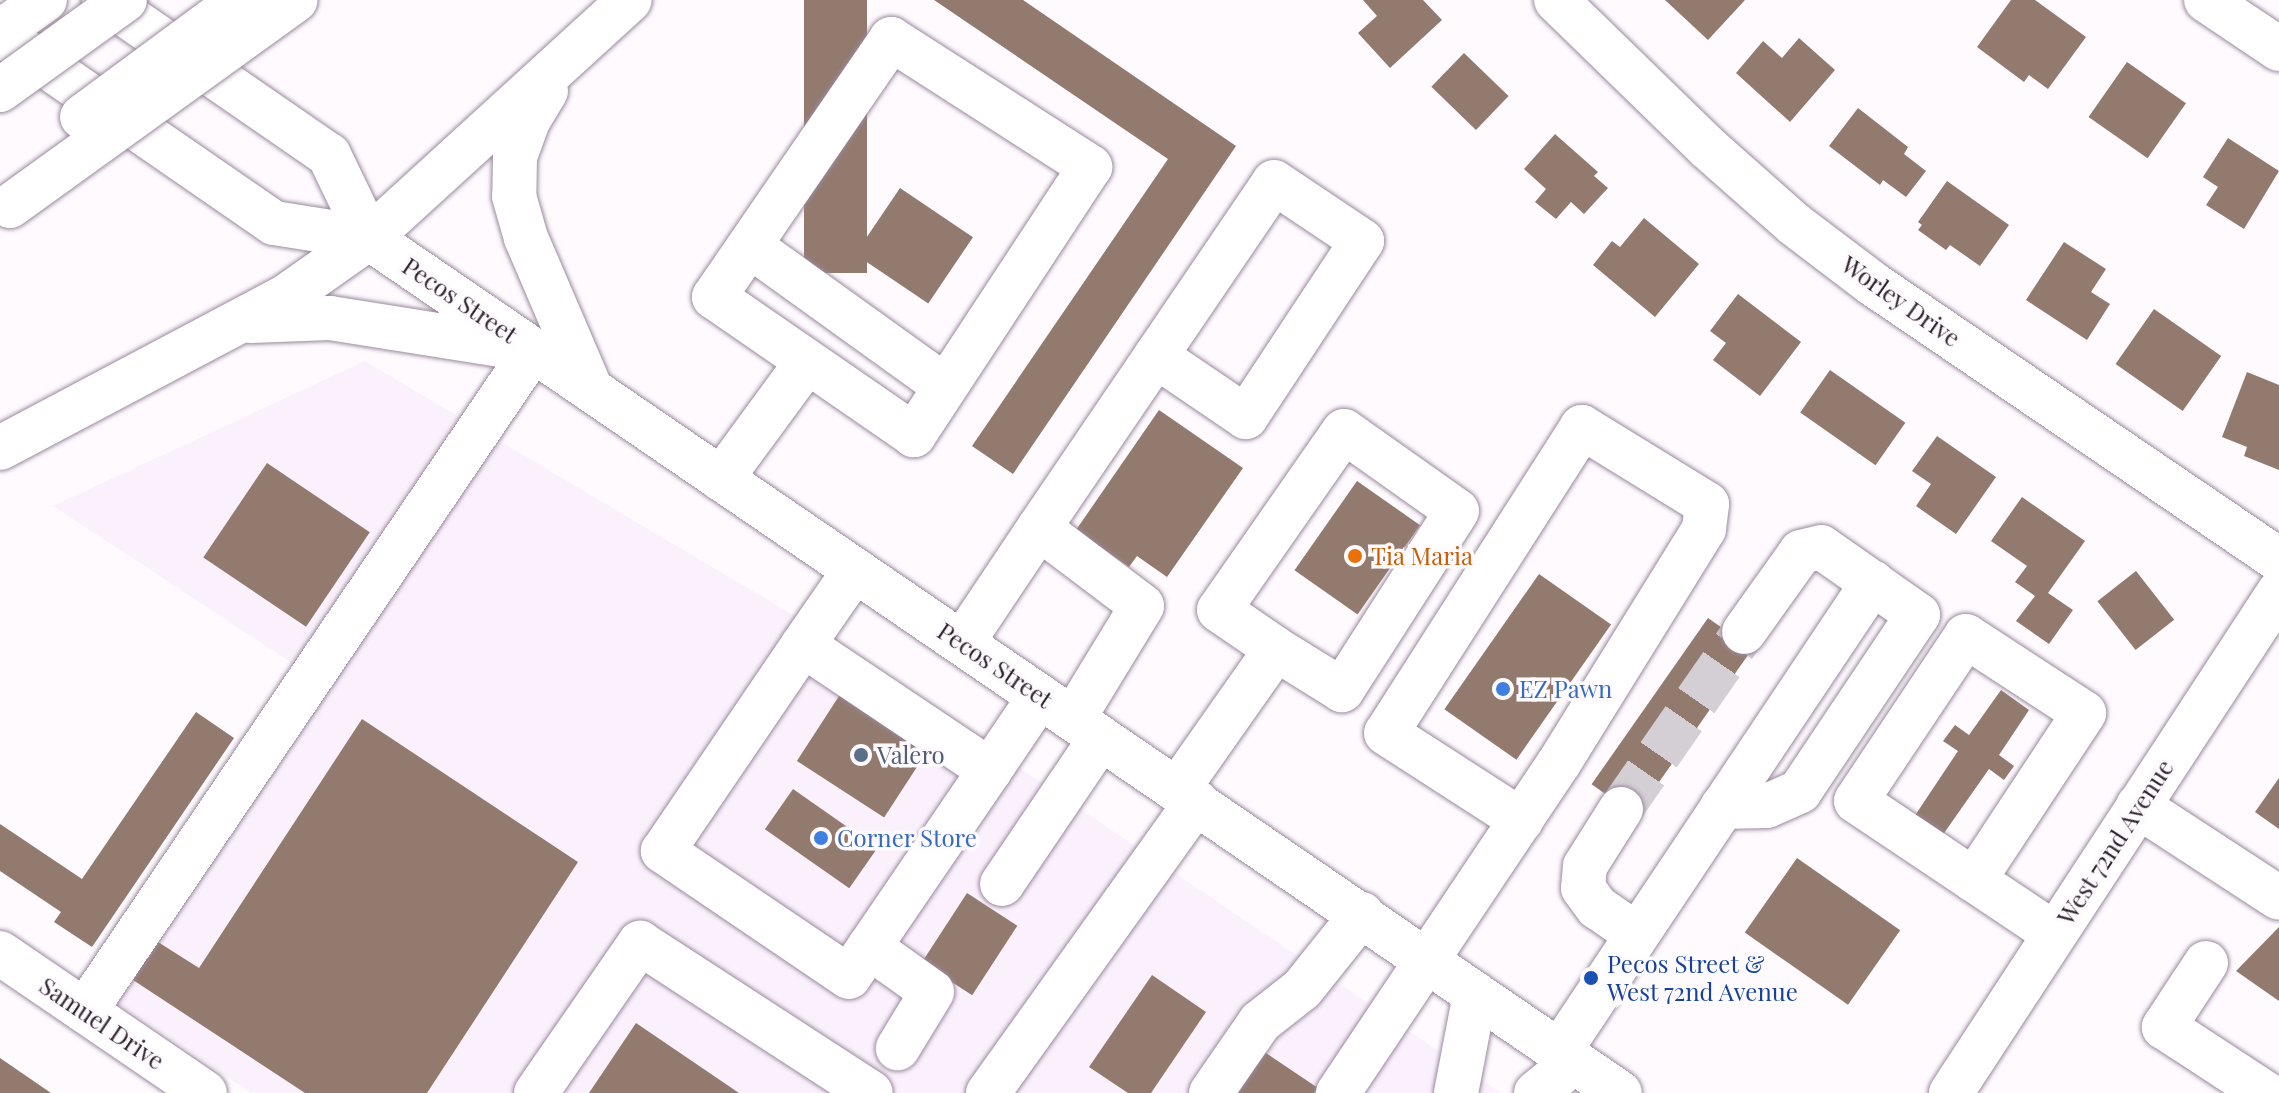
<!DOCTYPE html>
<style>
body{margin:0}
#map{position:relative;width:2279px;height:1093px;overflow:hidden;background:#fefafe;font-family:"Playfair Display",serif}
div>[style]{position:absolute}
[style*='--x']{left:calc(var(--x)*1px);top:calc(var(--y)*1px);width:calc(var(--w)*1px);rotate:calc(var(--a)*1deg)}
.built>*{inset:0;background:#fbf1fd}
.building>*{inset:0;background:#937a6e;transform-origin:0 0}
.minor-tunnel>*{height:44px;margin-top:-22px;transform-origin:0;background:repeating-linear-gradient(90deg,#d4cfd4 0 44px,transparent 0 66px)}
.roads{filter:drop-shadow(0 0 2px #9a899d) drop-shadow(0 0 2px #9a899d)}
.minor>*{height:44px;margin:-22px;padding:0 22px;transform-origin:22px;border-radius:22px;background:#fff}
.major>*{height:44px;margin:-22px;padding:0 22px;transform-origin:22px;border-radius:22px;background:#fff}
.highway>*{height:44px;margin:-22px;padding:0 22px;transform-origin:22px;border-radius:22px;background:#fff}
.bridges{filter:drop-shadow(0 0 2px #9a899d) drop-shadow(0 0 2px #9a899d)}
.highway-bridge>*{height:44px;margin:-22px;padding:0 22px;transform-origin:22px;border-radius:22px;background:#fff}
.dots>*{width:22px;height:22px;translate:-50% -50%;box-sizing:border-box;border:4px solid #fefafe;border-radius:50%}
span{translate:-50% -50%;white-space:nowrap;text-align:center;line-height:1.15;-webkit-text-stroke:7px #fefafe;paint-order:stroke}
.street-label{font-size:24px;color:#2c252d}
.food-label{font-size:24px;color:#c56008}
.left{translate:0 -50%;text-align:left}
.shop-label{font-size:24px;color:#366cbe}
.service-label{font-size:24px;color:#4e5e75}
.transit-label{font-size:24px;color:#164399}
</style>
<div id="map">
<div class="built">
<i style="clip-path:polygon(365px 361px,793px 615px,1501px 1093px,251px 1093px,80px 977px,295px 665px,53px 506px)"></i>
</div>
<div class="building">
<i style="left:804px;top:0;width:63px;height:273px"></i>
<i style="clip-path:polygon(934px 0,1023px 0,1236px 146px,1013px 474px,972px 446px,1168px 159px)"></i>
<i style="clip-path:polygon(1363px 0,1423px 0,1442px 20px,1390px 68px,1358px 33px,1377px 16px)"></i>
<i style="clip-path:polygon(1665px 0,1745px 0,1708px 40px)"></i>
<i style="clip-path:polygon(2011px 0,2035px 0,2086px 37px,2048px 89px,2029px 75px,2024px 82px,1977px 47px)"></i>
<i style="clip-path:polygon(1799px 38px,1835px 70px,1790px 122px,1736px 73px,1763px 41px,1782px 58px)"></i>
<i style="left:1464px;top:53px;width:62px;height:47px;rotate:44deg"></i>
<i style="left:2127px;top:62px;width:72px;height:67px;rotate:35deg"></i>
<i style="clip-path:polygon(1858px 108px,1908px 147px,1904px 154px,1926px 171px,1906px 197px,1883px 180px,1880px 185px,1829px 146px)"></i>
<i style="clip-path:polygon(1555px 134px,1598px 172px,1594px 176px,1608px 188px,1584px 214px,1571px 202px,1556px 219px,1535px 202px,1546px 189px,1524px 169px)"></i>
<i style="clip-path:polygon(2228px 138px,2279px 171px,2244px 229px,2206px 205px,2218px 187px,2203px 177px)"></i>
<i style="clip-path:polygon(1947px 181px,2009px 225px,1980px 266px,1950px 245px,1946px 250px,1918px 230px,1922px 225px,1918px 222px)"></i>
<i style="left:900px;top:188px;width:88px;height:80px;rotate:34deg"></i>
<i style="clip-path:polygon(1644px 218px,1699px 264px,1655px 317px,1593px 265px,1612px 241px,1620px 247px)"></i>
<i style="clip-path:polygon(2064px 242px,2106px 269px,2091px 292px,2110px 304px,2087px 340px,2026px 300px)"></i>
<i style="clip-path:polygon(1738px 294px,1801px 342px,1760px 396px,1713px 360px,1726px 343px,1710px 331px)"></i>
<i style="left:2154px;top:309px;width:82px;height:67px;rotate:35deg"></i>
<i style="left:1830px;top:370px;width:92px;height:52px;rotate:35deg"></i>
<i style="clip-path:polygon(2247px 372px,2279px 385px,2279px 470px,2244px 456px,2247px 447px,2222px 437px)"></i>
<i style="clip-path:polygon(1159px 410px,1243px 468px,1167px 577px,1137px 556px,1129px 567px,1076px 530px)"></i>
<i style="clip-path:polygon(1937px 436px,1996px 477px,1956px 534px,1916px 506px,1931px 484px,1912px 471px)"></i>
<i style="left:267px;top:463px;width:124px;height:114px;rotate:34deg"></i>
<i style="left:1357px;top:481px;width:77px;height:109px;rotate:35deg"></i>
<i style="clip-path:polygon(2022px 497px,2085px 541px,2048px 593px,2073px 610px,2049px 644px,2016px 621px,2035px 596px,2015px 582px,2027px 566px,1991px 541px)"></i>
<i style="left:2136px;top:571px;width:62px;height:49px;rotate:52deg"></i>
<i style="left:1539px;top:574px;width:88px;height:165px;rotate:35deg"></i>
<i style="left:1708px;top:618px;width:54px;height:203px;rotate:35deg"></i>
<i style="clip-path:polygon(2001px 690px,2029px 710px,1999px 755px,2014px 766px,2004px 780px,1989px 769px,1942px 836px,1914px 817px,1958px 751px,1943px 741px,1955px 725px,1969px 735px)"></i>
<i style="left:841px;top:693px;width:104px;height:81px;rotate:33deg"></i>
<i style="clip-path:polygon(196px 712px,234px 738px,92px 947px,54px 922px,61px 912px,0 871px,0 824px,82px 879px)"></i>
<i style="clip-path:polygon(362px 719px,578px 862px,427px 1093px,305px 1093px,133px 980px,158px 942px,199px 968px)"></i>
<i style="clip-path:polygon(2279px 778px,2279px 829px,2255px 812px)"></i>
<i style="left:793px;top:789px;width:103px;height:49px;rotate:35deg"></i>
<i style="left:1797px;top:858px;width:126px;height:91px;rotate:35deg"></i>
<i style="left:967px;top:893px;width:60px;height:83px;rotate:33deg"></i>
<i style="clip-path:polygon(2279px 927px,2279px 1001px,2236px 971px)"></i>
<i style="clip-path:polygon(1152px 975px,1206px 1012px,1151px 1093px,1128px 1093px,1089px 1067px)"></i>
<i style="clip-path:polygon(636px 1023px,739px 1093px,589px 1093px)"></i>
<i style="clip-path:polygon(1263px 1051px,1318px 1088px,1314px 1093px,1233px 1093px)"></i>
<i style="clip-path:polygon(0 1058px,51px 1093px,0 1093px)"></i>
</div>
<div class="minor-tunnel">
<i style="--x:1621;--y:809;--w:216;--a:-55.2"></i>
</div>
<div class="roads">
<div class="minor">
<i style="--x:1556;--y:0;--w:211;--a:44.2"></i>
<i style="--x:1707;--y:147;--w:116;--a:41.5"></i>
<i style="--x:1794;--y:224;--w:99;--a:37.2"></i>
<i style="--x:1873;--y:284;--w:491;--a:34.2"></i>
<i style="--x:2206;--y:0;--w:88;--a:33.9"></i>
<i style="--x:891;--y:39;--w:237;--a:32.7"></i>
<i style="--x:1090;--y:167;--w:321;--a:123.3"></i>
<i style="--x:914;--y:435;--w:243;--a:-145.4"></i>
<i style="--x:714;--y:297;--w:313;--a:-55.5"></i>
<i style="--x:750;--y:246;--w:240;--a:35.7"></i>
<i style="--x:721;--y:479;--w:145;--a:-53.7"></i>
<i style="--x:1039;--y:528;--w:129;--a:37.1"></i>
<i style="--x:1142;--y:606;--w:132;--a:121.4"></i>
<i style="--x:962;--y:643;--w:138;--a:-56.2"></i>
<i style="--x:1039;--y:528;--w:418;--a:-55.8"></i>
<i style="--x:1274;--y:182;--w:106;--a:33.8"></i>
<i style="--x:1362;--y:241;--w:211;--a:123.4"></i>
<i style="--x:1246;--y:417;--w:109;--a:-145.9"></i>
<i style="--x:803;--y:645;--w:225;--a:33.8"></i>
<i style="--x:990;--y:770;--w:250;--a:124.3"></i>
<i style="--x:849;--y:977;--w:225;--a:-145.9"></i>
<i style="--x:663;--y:851;--w:249;--a:-55.8"></i>
<i style="--x:803;--y:645;--w:91;--a:-55.3"></i>
<i style="--x:990;--y:770;--w:89;--a:-56"></i>
<i style="--x:1177;--y:790;--w:172;--a:-54.9"></i>
<i style="--x:1276;--y:649;--w:69;--a:-145.6"></i>
<i style="--x:1219;--y:610;--w:218;--a:-55.1"></i>
<i style="--x:1344;--y:431;--w:138;--a:35.3"></i>
<i style="--x:1457;--y:511;--w:213;--a:122.7"></i>
<i style="--x:1342;--y:690;--w:78;--a:-148.2"></i>
<i style="--x:2138;--y:806;--w:168;--a:33.1"></i>
<i style="--x:1722;--y:807;--w:45;--a:-1.3"></i>
<i style="--x:1767;--y:806;--w:36;--a:-24"></i>
<i style="--x:1800;--y:791;--w:212;--a:-56.2"></i>
<i style="--x:1918;--y:615;--w:118;--a:-145"></i>
<i style="--x:1821;--y:547;--w:21;--a:166"></i>
<i style="--x:1801;--y:552;--w:98;--a:125.5"></i>
<i style="--x:1621;--y:809;--w:67;--a:122.3"></i>
<i style="--x:1585;--y:866;--w:22;--a:95"></i>
<i style="--x:1583;--y:888;--w:24;--a:54"></i>
<i style="--x:1597;--y:907;--w:47;--a:34.7"></i>
<i style="--x:1974;--y:880;--w:200;--a:-56.6"></i>
<i style="--x:2084;--y:713;--w:141;--a:-146.9"></i>
<i style="--x:1966;--y:636;--w:198;--a:123.7"></i>
<i style="--x:1856;--y:801;--w:142;--a:33.8"></i>
<i style="--x:1974;--y:880;--w:97;--a:33.7"></i>
<i style="--x:1002;--y:884;--w:176;--a:-55.9"></i>
<i style="--x:869;--y:947;--w:77;--a:35.5"></i>
<i style="--x:932;--y:992;--w:66;--a:121.3"></i>
<i style="--x:0;--y:953;--w:248;--a:34.3"></i>
<i style="--x:2206;--y:963;--w:77;--a:123.3"></i>
<i style="--x:2164;--y:1027;--w:121;--a:33.2"></i>
<i style="--x:85;--y:1011;--w:799;--a:-55.87"></i>
<i style="--x:1559;--y:1052;--w:565;--a:-56.25"></i>
<i style="--x:536;--y:1093;--w:183;--a:-55.3"></i>
<i style="--x:640;--y:943;--w:275;--a:33"></i>
<i style="--x:988;--y:1093;--w:358;--a:-54.4"></i>
<i style="--x:1211;--y:1093;--w:86;--a:-55.4"></i>
<i style="--x:1260;--y:1022;--w:53;--a:-38.2"></i>
<i style="--x:1302;--y:989;--w:96;--a:-51.3"></i>
<i style="--x:1338;--y:1093;--w:397;--a:-56.2"></i>
<i style="--x:1559;--y:763;--w:275;--a:-58.2"></i>
<i style="--x:1704;--y:529;--w:25;--a:-83"></i>
<i style="--x:1707;--y:504;--w:147;--a:-148.4"></i>
<i style="--x:1582;--y:427;--w:363;--a:122.6"></i>
<i style="--x:1386;--y:733;--w:161;--a:32.8"></i>
<i style="--x:1456;--y:1093;--w:101;--a:-79.1"></i>
<i style="--x:1536;--y:1093;--w:49;--a:-39.2"></i>
<i style="--x:1951;--y:1093;--w:599;--a:-56.79"></i>
</div>
<div class="major">
<i style="--x:104;--y:0;--w:273;--a:34.6"></i>
<i style="--x:329;--y:155;--w:92;--a:64.3"></i>
<i style="--x:0;--y:34;--w:333;--a:34.6"></i>
<i style="--x:274;--y:223;--w:96;--a:9"></i>
<i style="--x:369;--y:238;--w:1515;--a:34.35"></i>
</div>
<div class="highway">
<i style="--x:0;--y:32;--w:55;--a:-35.4"></i>
<i style="--x:546;--y:91;--w:35;--a:121"></i>
<i style="--x:528;--y:121;--w:38;--a:110"></i>
<i style="--x:515;--y:157;--w:39;--a:91"></i>
<i style="--x:514;--y:196;--w:44;--a:74.1"></i>
<i style="--x:526;--y:238;--w:165;--a:66.8"></i>
<i style="--x:251;--y:321;--w:79;--a:-2.2"></i>
<i style="--x:330;--y:318;--w:206;--a:9"></i>
<i style="--x:0;--y:448;--w:323;--a:-27.9"></i>
<i style="--x:285;--y:297;--w:103;--a:-35.1"></i>
<i style="--x:369;--y:238;--w:353;--a:-42.4"></i>
</div>
</div>
<div class="bridges">
<div class="highway-bridge">
<i style="--x:0;--y:90;--w:154;--a:-35.8"></i>
<i style="--x:82;--y:117;--w:197;--a:-36.5"></i>
<i style="--x:10;--y:206;--w:352;--a:-35.8"></i>
</div>
</div>
<div class="dots">
<i style="left:1355px;top:556px;background:#e8710a"></i>
<i style="left:1503px;top:689px;background:#3f7fe0"></i>
<i style="left:861px;top:755px;background:#5c6f8a"></i>
<i style="left:821px;top:838px;background:#3f7fe0"></i>
<i style="left:1591px;top:978px;background:#1a4fb4"></i>
</div>
<div class="street-label">
<span style="left:460px;top:300px;rotate:34deg">Pecos Street</span>
<span style="left:1901px;top:301px;rotate:35deg">Worley Drive</span>
<span style="left:995px;top:665px;rotate:34deg">Pecos Street</span>
<span style="left:2115px;top:842px;rotate:-57deg">West 72nd Avenue</span>
<span style="left:102px;top:1023px;rotate:34deg">Samuel Drive</span>
</div>
<div class="food-label">
<span class="left" style="left:1371px;top:556px">Tia Maria</span>
</div>
<div class="shop-label">
<span class="left" style="left:1519px;top:689px">EZ Pawn</span>
<span class="left" style="left:837px;top:838px">Corner Store</span>
</div>
<div class="service-label">
<span class="left" style="left:877px;top:755px">Valero</span>
</div>
<div class="transit-label">
<span class="left" style="left:1607px;top:978px">Pecos Street &amp;<br>West 72nd Avenue</span>
</div>
</div>
